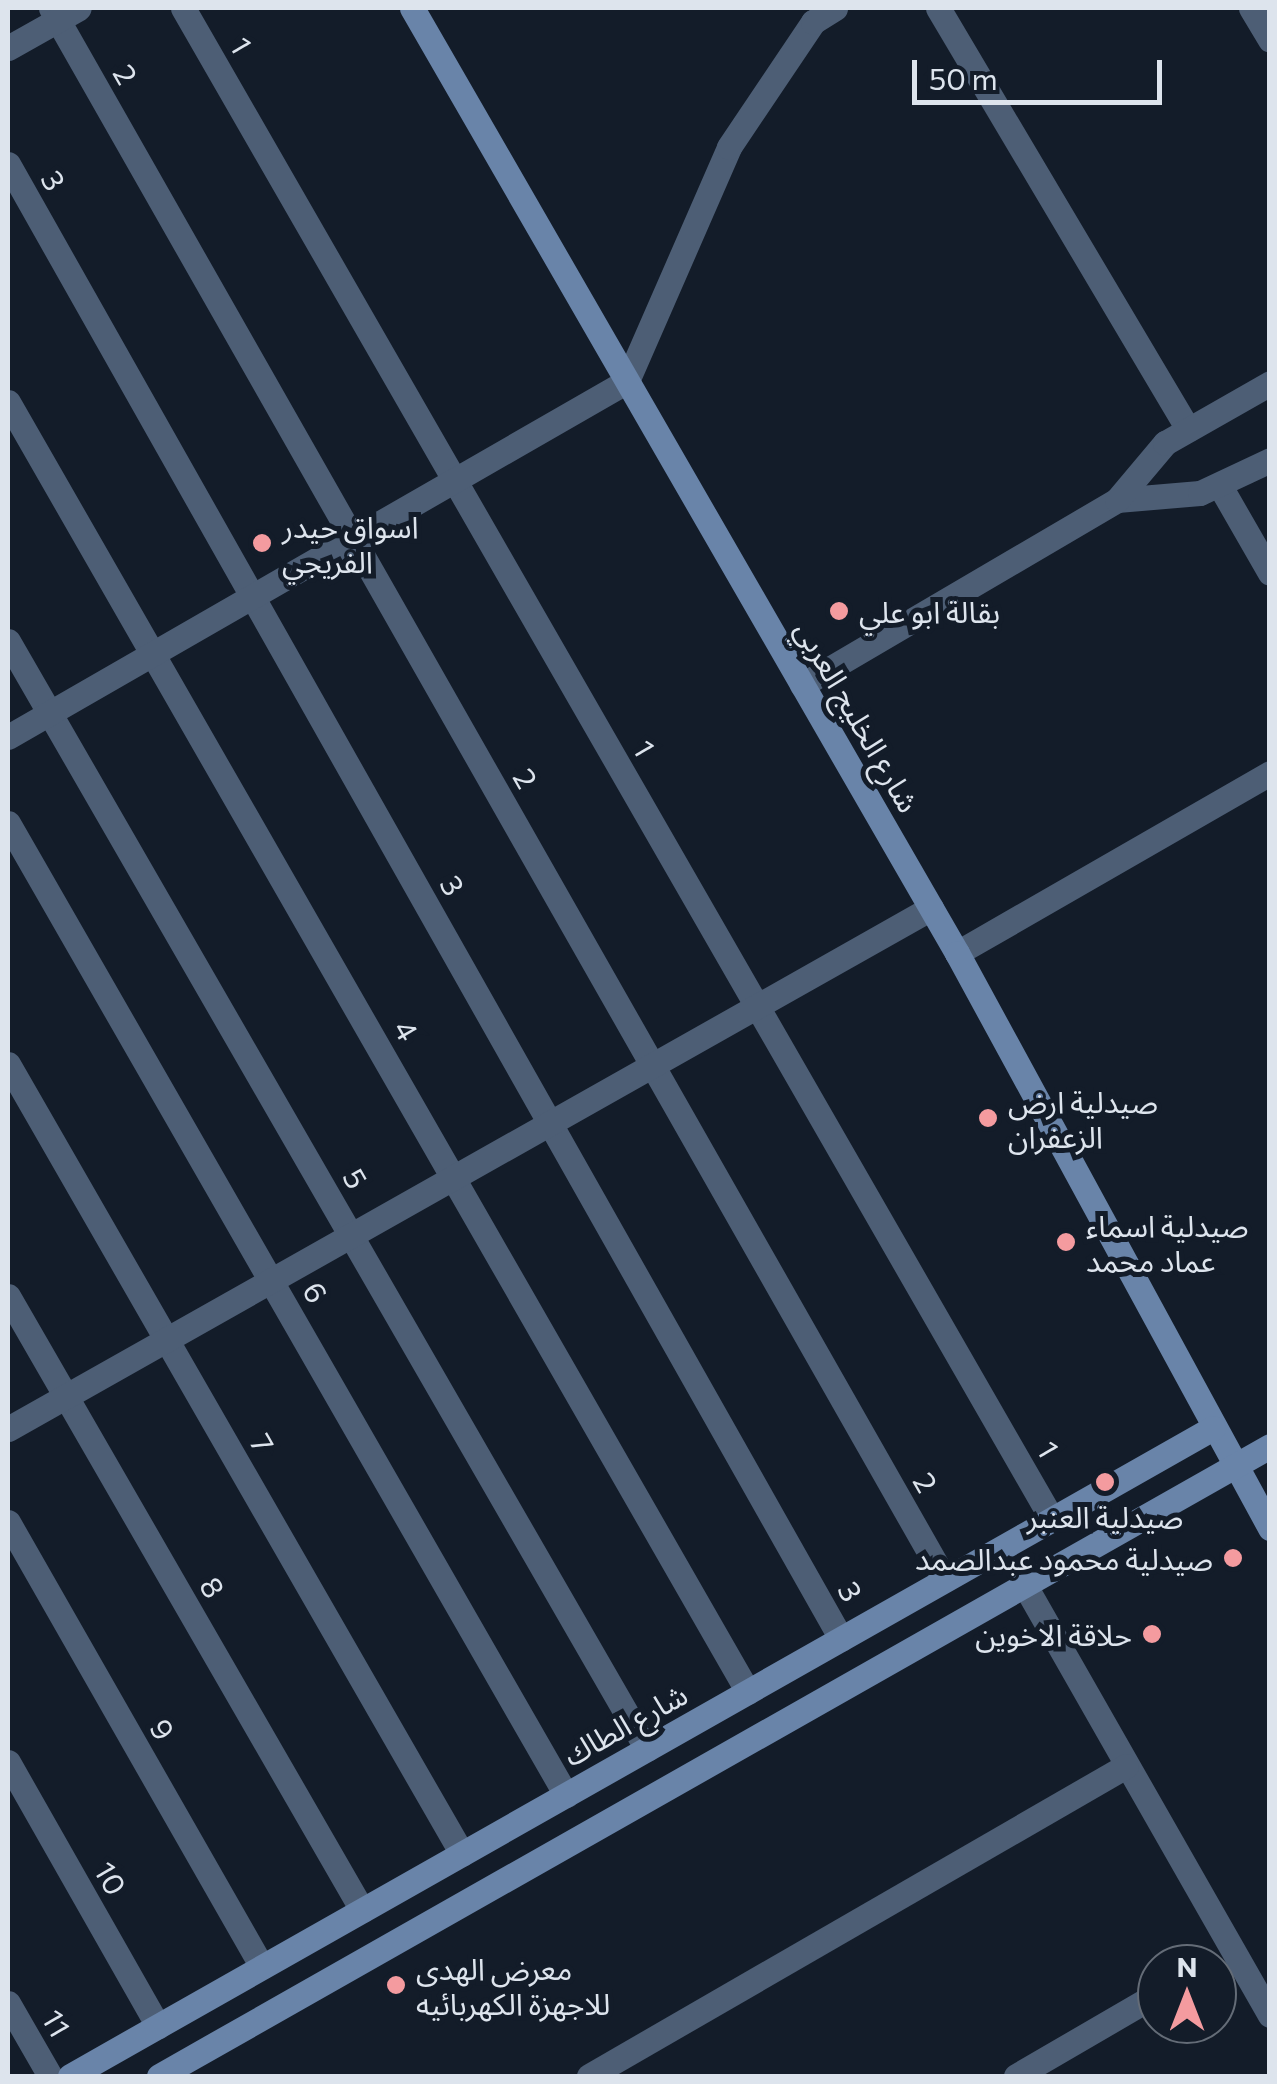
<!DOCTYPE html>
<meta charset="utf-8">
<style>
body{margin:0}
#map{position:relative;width:1277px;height:2084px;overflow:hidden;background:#131c29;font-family:Commissioner,"Noto Sans Arabic",sans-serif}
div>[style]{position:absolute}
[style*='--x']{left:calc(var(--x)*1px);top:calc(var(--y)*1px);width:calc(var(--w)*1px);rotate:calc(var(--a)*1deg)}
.minor>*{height:25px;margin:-12.5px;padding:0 12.5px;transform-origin:12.5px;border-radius:12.5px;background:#4d5e75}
.secondary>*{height:25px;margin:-12.5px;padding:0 12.5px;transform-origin:12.5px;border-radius:12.5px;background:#6984a9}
.dots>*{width:28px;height:28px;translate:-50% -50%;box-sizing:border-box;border:5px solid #131c29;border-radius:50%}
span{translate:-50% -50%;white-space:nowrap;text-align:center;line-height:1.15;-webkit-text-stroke:10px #131c29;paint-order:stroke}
.street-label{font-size:30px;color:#dde4ed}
.poi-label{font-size:30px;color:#dde4ed}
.left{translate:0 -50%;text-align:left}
.right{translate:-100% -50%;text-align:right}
.frame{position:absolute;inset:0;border:10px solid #dde4ed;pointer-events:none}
.north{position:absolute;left:1137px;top:1944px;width:100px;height:100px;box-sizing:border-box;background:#131c29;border:2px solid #646c77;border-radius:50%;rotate:0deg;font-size:28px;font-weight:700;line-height:40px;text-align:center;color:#dde4ed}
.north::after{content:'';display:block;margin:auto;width:35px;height:45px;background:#f49b9f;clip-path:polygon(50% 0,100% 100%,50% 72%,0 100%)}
.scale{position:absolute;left:912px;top:60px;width:250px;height:45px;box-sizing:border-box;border:5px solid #dde4ed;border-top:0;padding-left:12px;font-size:30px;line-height:35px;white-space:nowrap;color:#dde4ed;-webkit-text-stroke:8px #131c29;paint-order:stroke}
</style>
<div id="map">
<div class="minor">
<i style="--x:51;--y:8;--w:1808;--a:60.37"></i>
<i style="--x:183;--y:8;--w:1743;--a:60.1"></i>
<i style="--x:938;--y:8;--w:490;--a:59.3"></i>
<i style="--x:1251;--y:8;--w:37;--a:59"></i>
<i style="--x:8;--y:48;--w:81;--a:-29.4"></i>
<i style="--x:8;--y:164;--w:1694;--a:60.54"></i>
<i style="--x:8;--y:402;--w:1487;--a:60.16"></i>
<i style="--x:1220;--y:486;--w:100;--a:60.1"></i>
<i style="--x:1117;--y:500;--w:83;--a:-4.8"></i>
<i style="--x:1200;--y:493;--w:77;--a:-25.2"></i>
<i style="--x:8;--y:641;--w:1279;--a:60.03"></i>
<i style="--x:802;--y:685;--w:365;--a:-30.4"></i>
<i style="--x:1117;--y:500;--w:75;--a:-49.9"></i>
<i style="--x:1165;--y:443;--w:121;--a:-29.7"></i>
<i style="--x:8;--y:737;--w:714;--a:-29.9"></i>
<i style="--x:627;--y:381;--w:255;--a:-66.4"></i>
<i style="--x:729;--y:147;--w:151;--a:-56.1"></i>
<i style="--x:813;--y:22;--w:26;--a:-32"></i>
<i style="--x:8;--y:823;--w:1121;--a:60.14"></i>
<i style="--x:957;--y:953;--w:361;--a:-29.9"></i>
<i style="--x:8;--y:1064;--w:911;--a:60.11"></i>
<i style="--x:8;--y:1296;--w:709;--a:60.03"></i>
<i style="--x:8;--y:1429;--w:1060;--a:-29.44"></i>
<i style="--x:8;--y:1522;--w:512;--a:60.28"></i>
<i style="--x:1024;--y:1584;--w:496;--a:60.3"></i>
<i style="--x:8;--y:1762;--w:304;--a:60.4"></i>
<i style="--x:8;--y:2003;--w:84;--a:60.1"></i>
<i style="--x:589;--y:2076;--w:620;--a:-30"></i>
<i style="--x:1016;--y:2076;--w:163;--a:-30.2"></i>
</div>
<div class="secondary">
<i style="--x:412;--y:8;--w:1091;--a:60.03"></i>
<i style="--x:957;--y:953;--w:655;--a:61.44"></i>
<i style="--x:70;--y:2076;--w:1314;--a:-29.55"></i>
<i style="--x:159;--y:2076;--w:1277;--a:-29.56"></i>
</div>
<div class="dots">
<i style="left:262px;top:543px;background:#f49b9f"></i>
<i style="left:839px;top:611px;background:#f49b9f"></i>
<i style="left:988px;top:1118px;background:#f49b9f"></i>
<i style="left:1066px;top:1242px;background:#f49b9f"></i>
<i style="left:1105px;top:1482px;background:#f49b9f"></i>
<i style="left:1233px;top:1558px;background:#f49b9f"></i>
<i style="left:1152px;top:1634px;background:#f49b9f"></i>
<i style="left:396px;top:1985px;background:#f49b9f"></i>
</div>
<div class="street-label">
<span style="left:242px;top:45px;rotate:60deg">1</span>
<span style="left:126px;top:74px;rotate:60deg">2</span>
<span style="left:54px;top:180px;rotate:60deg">3</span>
<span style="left:858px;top:716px;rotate:60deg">شارع الخليج العربي</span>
<span style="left:645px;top:748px;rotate:60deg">1</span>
<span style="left:526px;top:778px;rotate:60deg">2</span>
<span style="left:453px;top:885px;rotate:60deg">3</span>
<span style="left:407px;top:1030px;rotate:60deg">4</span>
<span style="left:356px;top:1178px;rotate:60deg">5</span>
<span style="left:316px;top:1292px;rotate:60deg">6</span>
<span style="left:263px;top:1443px;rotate:60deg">7</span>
<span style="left:1049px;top:1449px;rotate:60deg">1</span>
<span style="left:926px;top:1482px;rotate:60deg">2</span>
<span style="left:213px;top:1587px;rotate:60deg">8</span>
<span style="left:851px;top:1591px;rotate:61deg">3</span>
<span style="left:625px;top:1724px;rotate:-29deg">شارع الطاك</span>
<span style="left:163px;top:1729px;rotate:60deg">9</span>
<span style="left:111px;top:1878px;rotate:60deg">10</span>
<span style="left:57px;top:2023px;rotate:60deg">11</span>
</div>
<div class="poi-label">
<span class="left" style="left:282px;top:543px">اسواق حيدر<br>الفريجي</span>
<span class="left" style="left:859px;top:611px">بقالة ابو علي</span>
<span class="left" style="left:1008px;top:1118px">صيدلية ارض<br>الزعفران</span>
<span class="left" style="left:1086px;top:1242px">صيدلية اسماء<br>عماد محمد</span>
<span style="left:1105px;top:1516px">صيدلية العنبر</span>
<span class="right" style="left:1213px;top:1558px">صيدلية محمود عبدالصمد</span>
<span class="right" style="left:1132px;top:1634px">حلاقة الاخوين</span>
<span class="left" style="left:416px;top:1985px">معرض الهدى<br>للاجهزة الكهربائيه</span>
</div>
<div class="frame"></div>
<div class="north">N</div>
<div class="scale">50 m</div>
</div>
